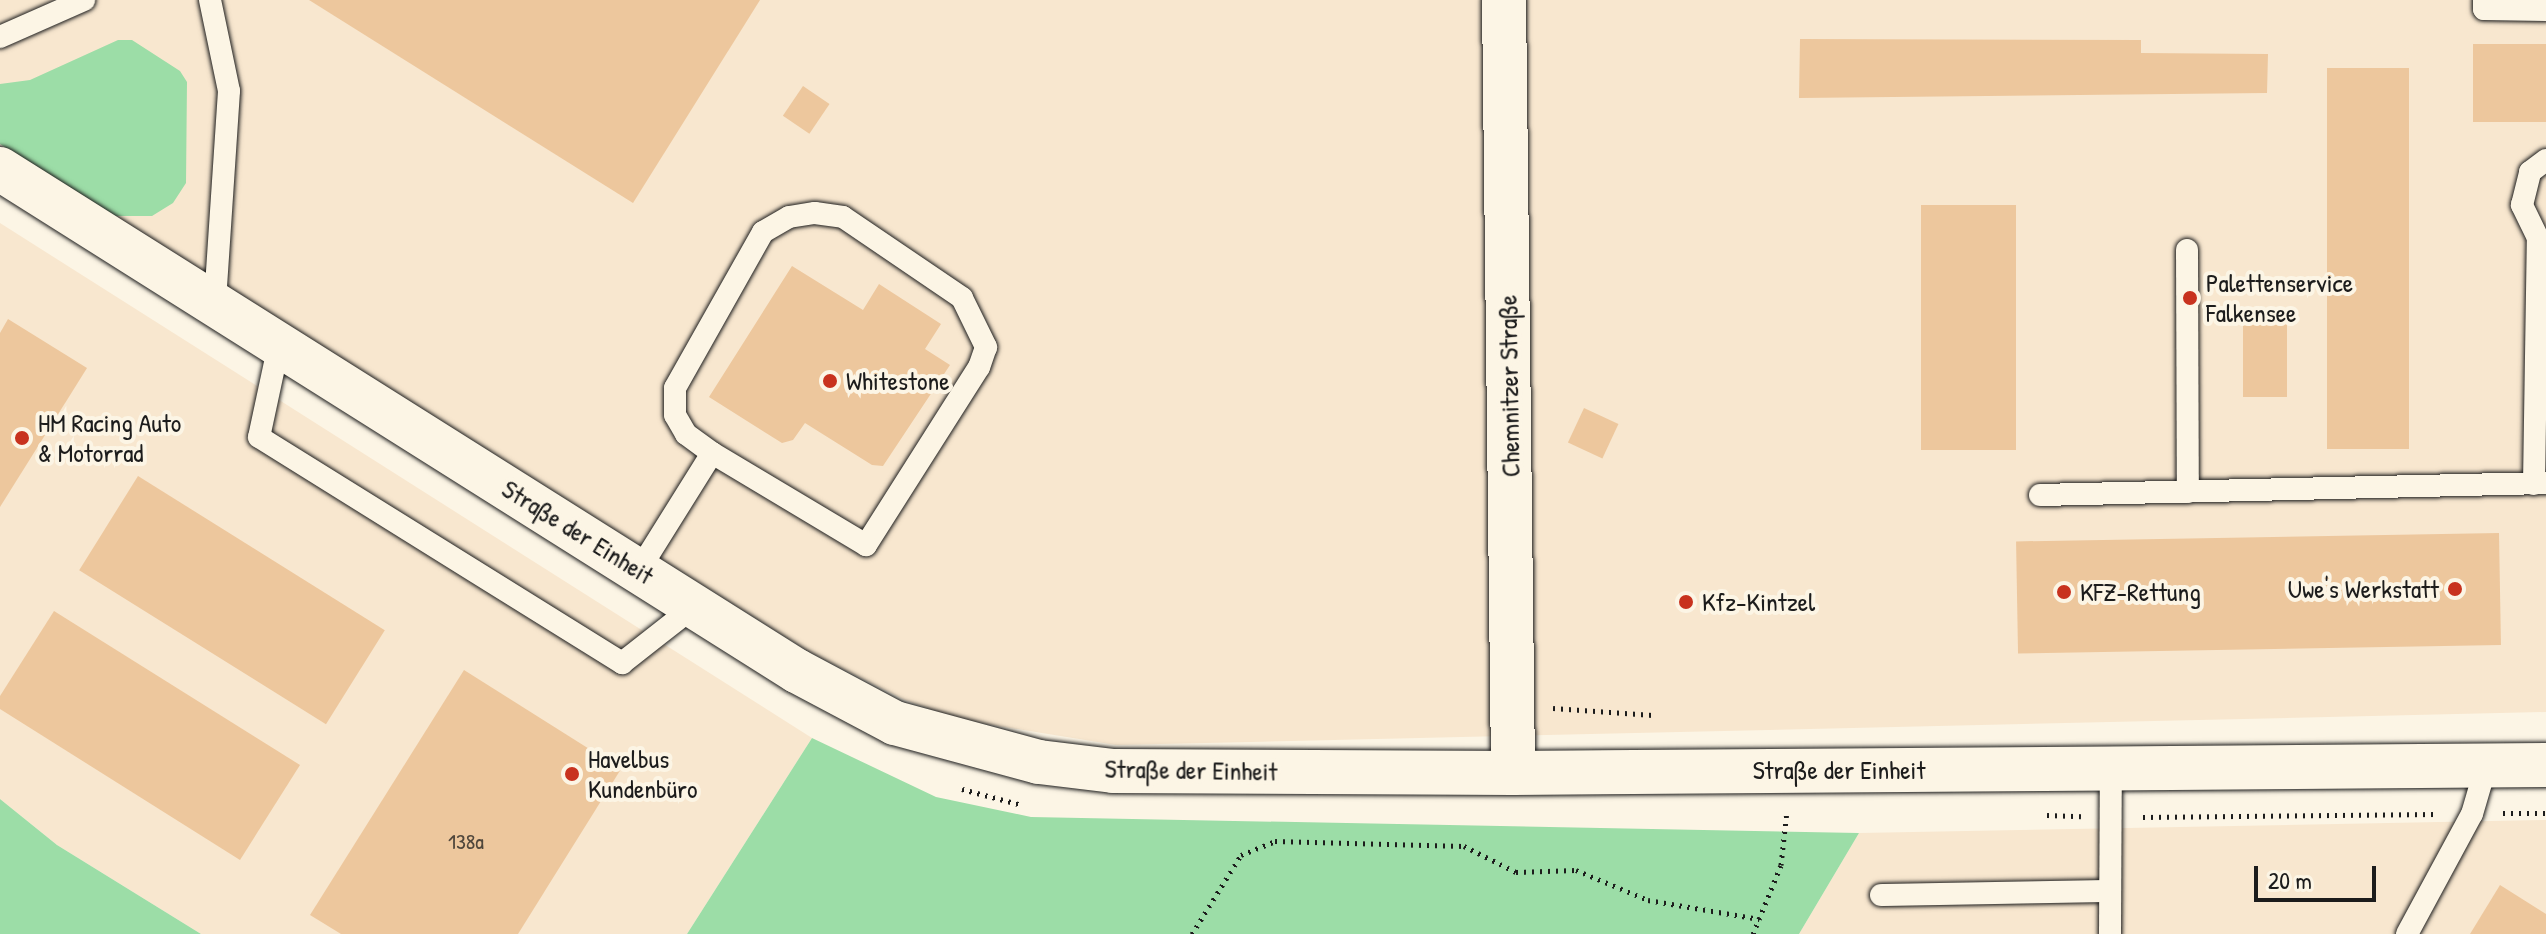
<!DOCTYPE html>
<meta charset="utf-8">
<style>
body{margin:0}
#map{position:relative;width:2546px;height:934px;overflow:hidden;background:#fcf5e5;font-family:"Patrick Hand",sans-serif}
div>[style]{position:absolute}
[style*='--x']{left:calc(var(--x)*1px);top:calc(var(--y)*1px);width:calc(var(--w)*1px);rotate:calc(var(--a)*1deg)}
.built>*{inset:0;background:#f8e7cf}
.green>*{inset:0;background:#9cdda7}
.building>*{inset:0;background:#edc79d;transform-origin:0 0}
.path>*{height:5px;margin-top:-2.5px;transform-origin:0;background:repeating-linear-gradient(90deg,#1c1c1c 0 2px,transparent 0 8px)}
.roads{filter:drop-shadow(0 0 2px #1c1c1c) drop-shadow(0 0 2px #1c1c1c)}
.service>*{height:22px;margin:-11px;padding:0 11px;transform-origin:11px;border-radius:11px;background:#fcf5e5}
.minor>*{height:44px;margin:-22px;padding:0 22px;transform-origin:22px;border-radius:22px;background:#fcf5e5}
.tertiary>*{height:44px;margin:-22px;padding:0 22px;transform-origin:22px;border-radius:22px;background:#fcf5e5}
.dots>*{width:22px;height:22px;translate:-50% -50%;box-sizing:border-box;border:4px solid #fcf5e5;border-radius:50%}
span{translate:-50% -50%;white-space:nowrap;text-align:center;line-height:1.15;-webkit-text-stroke:8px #fcf5e5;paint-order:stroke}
.number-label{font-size:22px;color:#50473c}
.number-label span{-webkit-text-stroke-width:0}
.poi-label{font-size:26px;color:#1c1c1c}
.left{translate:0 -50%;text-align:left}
.right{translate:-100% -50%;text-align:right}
.street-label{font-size:26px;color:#1c1c1c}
.scale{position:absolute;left:2254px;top:866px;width:122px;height:36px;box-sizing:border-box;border:4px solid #1c1c1c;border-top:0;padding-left:10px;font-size:24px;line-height:28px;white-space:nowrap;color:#1c1c1c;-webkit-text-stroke:6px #fcf5e5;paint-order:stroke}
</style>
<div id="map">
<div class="built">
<i style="clip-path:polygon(0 0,2546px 0,2546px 712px,1116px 745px,961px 720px,905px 700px,811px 653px,0 144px)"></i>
<i style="clip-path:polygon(0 223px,812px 738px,687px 934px,201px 934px,57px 845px,0 799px)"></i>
<i style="clip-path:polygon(2546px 820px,2546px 934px,1799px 934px,1859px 833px)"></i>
</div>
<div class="green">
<i style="clip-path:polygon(118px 40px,132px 40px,180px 71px,187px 82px,186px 183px,173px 203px,152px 216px,115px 216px,0 144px,0 84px,30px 80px)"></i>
<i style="clip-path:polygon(812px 738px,936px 797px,1031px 817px,1859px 833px,1799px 934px,687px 934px)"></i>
<i style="clip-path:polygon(0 799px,57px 845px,201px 934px,0 934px)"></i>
</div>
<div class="building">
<i style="clip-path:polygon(309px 0,760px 0,633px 203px)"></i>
<i style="clip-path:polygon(1800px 39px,2141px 40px,2141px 53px,2268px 54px,2267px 93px,1799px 98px)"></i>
<i style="left:2473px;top:44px;width:73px;height:78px"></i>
<i style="left:2409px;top:68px;width:381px;height:82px;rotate:90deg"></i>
<i style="left:803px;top:86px;width:32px;height:36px;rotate:34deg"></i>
<i style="left:1921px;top:205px;width:95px;height:245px"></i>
<i style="clip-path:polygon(792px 266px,863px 310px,879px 284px,941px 324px,925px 349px,950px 365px,883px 466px,872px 465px,805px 423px,793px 440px,782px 443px,709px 397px)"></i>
<i style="left:2243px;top:309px;width:44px;height:88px"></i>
<i style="clip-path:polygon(8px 319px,87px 368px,0 507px,0 333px)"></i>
<i style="left:1584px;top:408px;width:38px;height:38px;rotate:25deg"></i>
<i style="left:138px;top:476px;width:291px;height:111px;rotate:32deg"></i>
<i style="left:2499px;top:533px;width:112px;height:483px;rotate:89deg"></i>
<i style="clip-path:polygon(54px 611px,300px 765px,240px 860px,0 709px,0 696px)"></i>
<i style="clip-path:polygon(464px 670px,621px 769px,518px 934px,341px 934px,310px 915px)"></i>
<i style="clip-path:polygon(2500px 885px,2546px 914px,2546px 934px,2470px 934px)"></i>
</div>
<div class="path">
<i style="--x:1553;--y:708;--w:100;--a:4"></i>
<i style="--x:962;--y:789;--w:62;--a:14.9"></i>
<i style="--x:2503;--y:813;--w:43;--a:0"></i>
<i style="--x:2047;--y:815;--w:34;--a:2"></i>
<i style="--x:2143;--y:817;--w:294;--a:-0.6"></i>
<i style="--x:1192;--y:934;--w:93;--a:-58.2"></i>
<i style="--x:1241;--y:855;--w:37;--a:-22"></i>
<i style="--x:1275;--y:841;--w:189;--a:1.5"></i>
<i style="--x:1464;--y:846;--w:58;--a:26.6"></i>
<i style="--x:1516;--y:872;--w:60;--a:-1.9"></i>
<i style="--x:1576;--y:870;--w:78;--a:22.6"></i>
<i style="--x:1648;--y:900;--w:113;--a:9.7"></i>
<i style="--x:1753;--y:934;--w:74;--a:-67.9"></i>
<i style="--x:1781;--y:865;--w:54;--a:-83.7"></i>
</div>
<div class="roads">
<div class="service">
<i style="--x:210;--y:0;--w:93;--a:78.2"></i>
<i style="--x:229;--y:91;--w:213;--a:93.8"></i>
<i style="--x:2484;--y:0;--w:9;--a:90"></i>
<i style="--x:2484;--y:9;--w:62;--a:0.9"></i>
<i style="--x:0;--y:37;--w:92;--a:-23.8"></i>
<i style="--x:815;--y:213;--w:28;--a:8"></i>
<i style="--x:843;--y:217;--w:144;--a:34.2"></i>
<i style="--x:962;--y:298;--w:55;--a:63.9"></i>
<i style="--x:986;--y:347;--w:21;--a:109"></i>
<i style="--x:979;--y:367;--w:211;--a:122.4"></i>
<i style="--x:866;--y:545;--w:179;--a:-149.1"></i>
<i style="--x:712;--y:453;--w:32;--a:-144"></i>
<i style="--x:686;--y:434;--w:22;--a:-120"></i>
<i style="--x:675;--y:415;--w:27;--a:-90"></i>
<i style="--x:675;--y:388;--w:179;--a:-60.6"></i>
<i style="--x:763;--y:232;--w:30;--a:-30"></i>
<i style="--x:789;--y:217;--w:26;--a:-9"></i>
<i style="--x:2187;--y:250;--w:242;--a:89.8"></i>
<i style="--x:279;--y:344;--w:95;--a:102.1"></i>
<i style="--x:259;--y:437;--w:428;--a:31.9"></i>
<i style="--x:622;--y:663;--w:94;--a:-38.1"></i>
<i style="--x:2534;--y:484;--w:246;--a:-89.1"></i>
<i style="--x:2538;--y:238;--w:37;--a:-116"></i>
<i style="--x:2522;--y:205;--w:34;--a:-76"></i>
<i style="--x:2530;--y:172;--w:20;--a:-37"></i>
<i style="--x:2040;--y:495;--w:506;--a:-1.36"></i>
<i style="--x:639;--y:570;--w:138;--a:-58"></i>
<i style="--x:1881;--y:895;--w:228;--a:-1"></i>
<i style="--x:2110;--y:934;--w:164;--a:-89.7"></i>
<i style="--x:2407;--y:934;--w:136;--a:-61.6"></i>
<i style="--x:2472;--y:814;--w:50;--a:-73.7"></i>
</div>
<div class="minor">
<i style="--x:1504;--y:0;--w:773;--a:89.33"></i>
</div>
<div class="tertiary">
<i style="--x:0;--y:169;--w:942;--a:32.21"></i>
<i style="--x:797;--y:671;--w:111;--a:28"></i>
<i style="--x:895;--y:723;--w:149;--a:15.2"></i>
<i style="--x:1039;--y:762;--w:75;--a:6.9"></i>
<i style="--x:1113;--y:771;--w:400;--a:0.3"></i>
<i style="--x:1513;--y:773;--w:1033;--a:-0.44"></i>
</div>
</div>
<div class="dots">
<i style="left:2190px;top:298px;background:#c8321e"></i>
<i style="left:830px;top:381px;background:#c8321e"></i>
<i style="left:22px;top:438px;background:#c8321e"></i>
<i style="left:2455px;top:589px;background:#c8321e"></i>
<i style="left:2064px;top:592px;background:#c8321e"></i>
<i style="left:1686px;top:602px;background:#c8321e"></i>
<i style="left:572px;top:774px;background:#c8321e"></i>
</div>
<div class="number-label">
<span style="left:466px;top:842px">138a</span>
</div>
<div class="poi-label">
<span class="left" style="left:2206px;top:298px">Palettenservice<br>Falkensee</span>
<span class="left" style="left:846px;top:381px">Whitestone</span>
<span class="left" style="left:38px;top:438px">HM Racing Auto<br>&amp; Motorrad</span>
<span class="right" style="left:2439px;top:589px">Uwe's Werkstatt</span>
<span class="left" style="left:2080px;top:592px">KFZ-Rettung</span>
<span class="left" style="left:1702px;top:602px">Kfz-Kintzel</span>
<span class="left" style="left:588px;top:774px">Havelbus<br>Kundenbüro</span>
</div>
<div class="street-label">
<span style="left:1509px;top:386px;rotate:-91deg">Chemnitzer Straße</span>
<span style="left:578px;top:532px;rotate:32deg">Straße der Einheit</span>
<span style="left:1191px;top:770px;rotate:1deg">Straße der Einheit</span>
<span style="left:1839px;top:770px">Straße der Einheit</span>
</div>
<div class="scale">20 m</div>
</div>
